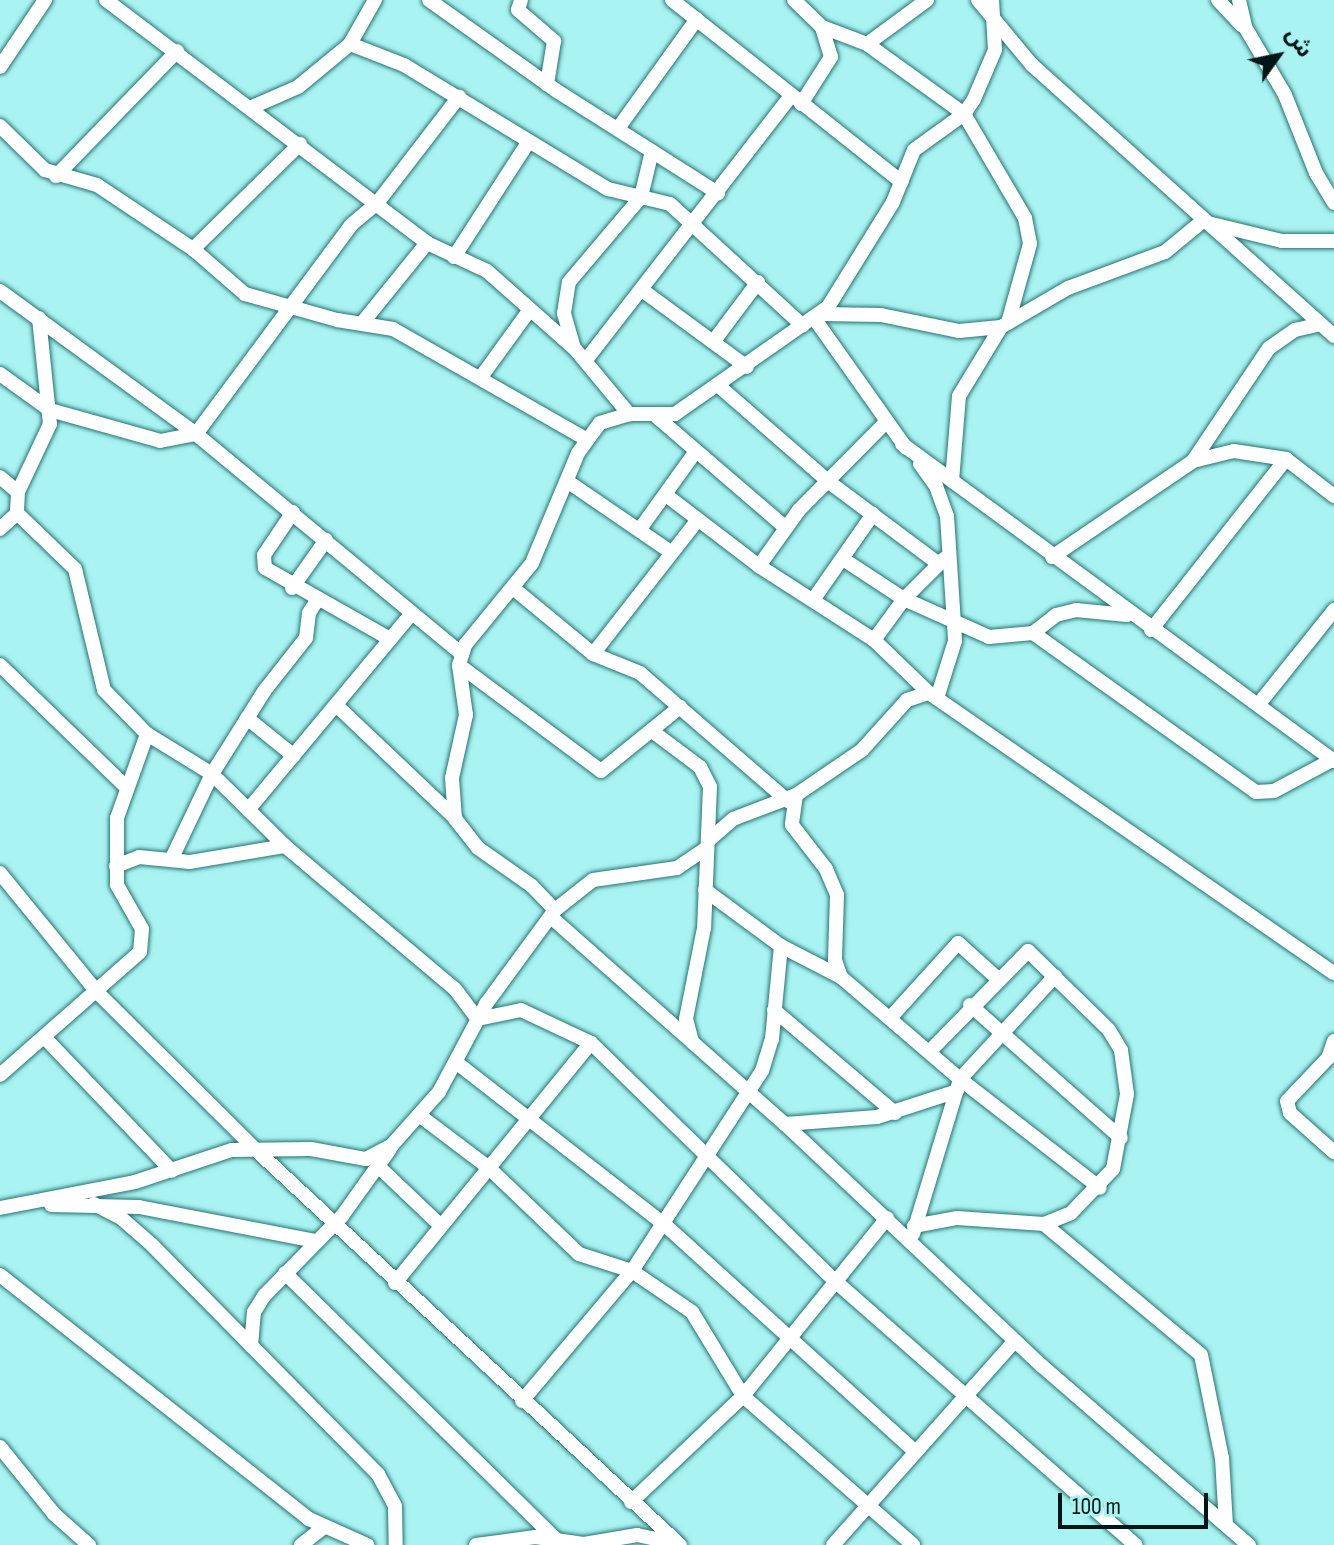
<!DOCTYPE html>
<meta charset="utf-8">
<style>
body{margin:0}
#map{position:relative;width:1334px;height:1545px;overflow:hidden;background:#a9f4f2;font-family:"Sofia Sans Condensed","Noto Sans Arabic",sans-serif}
div>[style]{position:absolute}
[style*='--x']{left:calc(var(--x)*1px);top:calc(var(--y)*1px);width:calc(var(--w)*1px);rotate:calc(var(--a)*1deg)}
.roads{filter:drop-shadow(0 0 2px #257372) drop-shadow(0 0 2px #257372)}
.minor>*{height:14px;margin:-7px;padding:0 7px;transform-origin:7px;border-radius:7px;background:#fff}
span{translate:-50% -50%;white-space:nowrap;text-align:center;line-height:1.15;-webkit-text-stroke:6px #a9f4f2;paint-order:stroke}
.north{position:absolute;left:1238px;top:16px;width:80px;height:80px;-webkit-text-stroke:6px #a9f4f2;paint-order:stroke;rotate:57deg;font-size:22px;font-weight:700;line-height:32px;text-align:center;color:#011616}
.north::after{content:'';display:block;margin:auto;width:28px;height:36px;background:#011616;clip-path:polygon(50% 0,100% 100%,50% 72%,0 100%)}
.scale{position:absolute;left:1058px;top:1493px;width:150px;height:36px;box-sizing:border-box;border:4px solid #011616;border-top:0;padding-left:10px;font-size:24px;line-height:28px;white-space:nowrap;color:#011616;-webkit-text-stroke:6px #a9f4f2;paint-order:stroke}
</style>
<div id="map">
<div class="roads">
<div class="minor">
<i style="--x:106;--y:0;--w:403;--a:37.1"></i>
<i style="--x:427;--y:243;--w:66;--a:25"></i>
<i style="--x:487;--y:271;--w:118;--a:41.6"></i>
<i style="--x:575;--y:349;--w:85;--a:50.3"></i>
<i style="--x:429;--y:0;--w:157;--a:35.4"></i>
<i style="--x:557;--y:91;--w:191;--a:32.4"></i>
<i style="--x:521;--y:0;--w:10;--a:107"></i>
<i style="--x:518;--y:10;--w:48;--a:40.7"></i>
<i style="--x:554;--y:41;--w:44;--a:99.2"></i>
<i style="--x:672;--y:0;--w:293;--a:38.4"></i>
<i style="--x:794;--y:0;--w:39;--a:44"></i>
<i style="--x:822;--y:27;--w:48;--a:20.7"></i>
<i style="--x:927;--y:0;--w:74;--a:143.7"></i>
<i style="--x:867;--y:44;--w:120;--a:35.8"></i>
<i style="--x:964;--y:114;--w:121;--a:59.6"></i>
<i style="--x:1025;--y:218;--w:26;--a:79"></i>
<i style="--x:1030;--y:244;--w:82;--a:105.6"></i>
<i style="--x:978;--y:0;--w:85;--a:50.3"></i>
<i style="--x:1032;--y:65;--w:406;--a:41.9"></i>
<i style="--x:1218;--y:0;--w:35;--a:47"></i>
<i style="--x:1239;--y:0;--w:28;--a:77"></i>
<i style="--x:1245;--y:27;--w:79;--a:59.5"></i>
<i style="--x:1285;--y:95;--w:84;--a:68.3"></i>
<i style="--x:1316;--y:173;--w:35;--a:59"></i>
<i style="--x:350;--y:44;--w:58;--a:21.3"></i>
<i style="--x:404;--y:65;--w:239;--a:31.3"></i>
<i style="--x:608;--y:189;--w:64;--a:13.6"></i>
<i style="--x:670;--y:204;--w:180;--a:42.5"></i>
<i style="--x:0;--y:67;--w:81;--a:-56.1"></i>
<i style="--x:801;--y:104;--w:56;--a:-57.4"></i>
<i style="--x:831;--y:57;--w:31;--a:-107"></i>
<i style="--x:250;--y:108;--w:52;--a:-23.6"></i>
<i style="--x:298;--y:87;--w:67;--a:-39.6"></i>
<i style="--x:350;--y:44;--w:51;--a:-60.4"></i>
<i style="--x:0;--y:126;--w:63;--a:44.4"></i>
<i style="--x:45;--y:170;--w:54;--a:16.1"></i>
<i style="--x:97;--y:185;--w:115;--a:33.7"></i>
<i style="--x:193;--y:249;--w:69;--a:40.9"></i>
<i style="--x:245;--y:294;--w:96;--a:15.8"></i>
<i style="--x:337;--y:320;--w:57;--a:9.1"></i>
<i style="--x:393;--y:329;--w:222;--a:29.7"></i>
<i style="--x:619;--y:127;--w:133;--a:-54.2"></i>
<i style="--x:56;--y:176;--w:174;--a:-45.9"></i>
<i style="--x:1212;--y:224;--w:72;--a:13.7"></i>
<i style="--x:1282;--y:241;--w:52;--a:0"></i>
<i style="--x:193;--y:249;--w:150;--a:-44.5"></i>
<i style="--x:454;--y:257;--w:138;--a:-57.1"></i>
<i style="--x:642;--y:290;--w:130;--a:36.3"></i>
<i style="--x:0;--y:291;--w:243;--a:36.1"></i>
<i style="--x:196;--y:434;--w:344;--a:39.6"></i>
<i style="--x:820;--y:314;--w:61;--a:0.9"></i>
<i style="--x:881;--y:315;--w:80;--a:11.6"></i>
<i style="--x:959;--y:331;--w:42;--a:-5.4"></i>
<i style="--x:1001;--y:327;--w:78;--a:-30.2"></i>
<i style="--x:1068;--y:288;--w:103;--a:-20.4"></i>
<i style="--x:1165;--y:252;--w:50;--a:-39.4"></i>
<i style="--x:39;--y:318;--w:107;--a:84.1"></i>
<i style="--x:50;--y:424;--w:75;--a:115.2"></i>
<i style="--x:18;--y:492;--w:21;--a:93"></i>
<i style="--x:17;--y:513;--w:81;--a:44"></i>
<i style="--x:75;--y:569;--w:124;--a:76.5"></i>
<i style="--x:104;--y:690;--w:62;--a:45.7"></i>
<i style="--x:147;--y:734;--w:76;--a:31.6"></i>
<i style="--x:212;--y:774;--w:103;--a:44.6"></i>
<i style="--x:285;--y:846;--w:222;--a:40.1"></i>
<i style="--x:455;--y:989;--w:38;--a:53"></i>
<i style="--x:478;--y:1019;--w:44;--a:-11.8"></i>
<i style="--x:521;--y:1010;--w:77;--a:25.2"></i>
<i style="--x:591;--y:1043;--w:341;--a:44.3"></i>
<i style="--x:835;--y:1281;--w:400;--a:41.3"></i>
<i style="--x:814;--y:318;--w:159;--a:54.7"></i>
<i style="--x:363;--y:322;--w:102;--a:-51"></i>
<i style="--x:713;--y:342;--w:75;--a:-53.1"></i>
<i style="--x:573;--y:345;--w:33;--a:-106"></i>
<i style="--x:564;--y:313;--w:31;--a:-81"></i>
<i style="--x:569;--y:282;--w:111;--a:-49.7"></i>
<i style="--x:641;--y:197;--w:47;--a:-76.6"></i>
<i style="--x:586;--y:360;--w:334;--a:-52.2"></i>
<i style="--x:0;--y:374;--w:62;--a:35.8"></i>
<i style="--x:50;--y:410;--w:114;--a:15.7"></i>
<i style="--x:160;--y:441;--w:37;--a:-11"></i>
<i style="--x:196;--y:434;--w:260;--a:-53.4"></i>
<i style="--x:351;--y:225;--w:35;--a:-40"></i>
<i style="--x:378;--y:202;--w:133;--a:-52.4"></i>
<i style="--x:481;--y:377;--w:82;--a:-54"></i>
<i style="--x:720;--y:387;--w:145;--a:41.1"></i>
<i style="--x:829;--y:482;--w:137;--a:36.7"></i>
<i style="--x:657;--y:417;--w:170;--a:40.7"></i>
<i style="--x:902;--y:444;--w:536;--a:36.27"></i>
<i style="--x:1193;--y:461;--w:136;--a:-56.1"></i>
<i style="--x:1269;--y:348;--w:32;--a:-35"></i>
<i style="--x:1295;--y:330;--w:26;--a:-13"></i>
<i style="--x:920;--y:464;--w:27;--a:54"></i>
<i style="--x:936;--y:486;--w:32;--a:70"></i>
<i style="--x:947;--y:516;--w:125;--a:86.3"></i>
<i style="--x:955;--y:641;--w:57;--a:107.5"></i>
<i style="--x:0;--y:477;--w:23;--a:40"></i>
<i style="--x:567;--y:481;--w:127;--a:34.4"></i>
<i style="--x:952;--y:481;--w:85;--a:-85.3"></i>
<i style="--x:959;--y:396;--w:81;--a:-58.7"></i>
<i style="--x:666;--y:495;--w:117;--a:37.4"></i>
<i style="--x:759;--y:566;--w:137;--a:32.8"></i>
<i style="--x:874;--y:640;--w:76;--a:43.9"></i>
<i style="--x:929;--y:693;--w:492;--a:34.7"></i>
<i style="--x:293;--y:512;--w:52;--a:124"></i>
<i style="--x:264;--y:555;--w:13;--a:86"></i>
<i style="--x:265;--y:568;--w:144;--a:29.6"></i>
<i style="--x:0;--y:529;--w:23;--a:-43"></i>
<i style="--x:640;--y:529;--w:96;--a:-54.3"></i>
<i style="--x:1052;--y:557;--w:171;--a:-34.2"></i>
<i style="--x:1193;--y:461;--w:42;--a:-13.7"></i>
<i style="--x:1234;--y:451;--w:53;--a:8.7"></i>
<i style="--x:1286;--y:459;--w:61;--a:37.6"></i>
<i style="--x:843;--y:559;--w:73;--a:33.3"></i>
<i style="--x:904;--y:599;--w:93;--a:24.1"></i>
<i style="--x:989;--y:637;--w:44;--a:-5.2"></i>
<i style="--x:1033;--y:633;--w:29;--a:-38"></i>
<i style="--x:1056;--y:615;--w:21;--a:-14"></i>
<i style="--x:1076;--y:610;--w:51;--a:5.6"></i>
<i style="--x:759;--y:566;--w:69;--a:-54.5"></i>
<i style="--x:799;--y:510;--w:125;--a:-45.3"></i>
<i style="--x:292;--y:588;--w:59;--a:-54.7"></i>
<i style="--x:513;--y:588;--w:104;--a:39.5"></i>
<i style="--x:593;--y:654;--w:51;--a:22"></i>
<i style="--x:640;--y:673;--w:196;--a:40.9"></i>
<i style="--x:813;--y:600;--w:105;--a:-55.1"></i>
<i style="--x:1151;--y:630;--w:218;--a:-51.7"></i>
<i style="--x:1033;--y:633;--w:274;--a:35.5"></i>
<i style="--x:1256;--y:792;--w:18;--a:-3"></i>
<i style="--x:1274;--y:791;--w:66;--a:-28.1"></i>
<i style="--x:874;--y:640;--w:51;--a:-53.8"></i>
<i style="--x:904;--y:599;--w:57;--a:-45"></i>
<i style="--x:593;--y:654;--w:169;--a:-52"></i>
<i style="--x:0;--y:665;--w:174;--a:44.1"></i>
<i style="--x:459;--y:665;--w:177;--a:36.7"></i>
<i style="--x:601;--y:771;--w:102;--a:-39"></i>
<i style="--x:336;--y:705;--w:164;--a:43.5"></i>
<i style="--x:1258;--y:705;--w:122;--a:-51.3"></i>
<i style="--x:247;--y:718;--w:60;--a:39"></i>
<i style="--x:652;--y:731;--w:60;--a:36.9"></i>
<i style="--x:700;--y:767;--w:22;--a:63"></i>
<i style="--x:710;--y:787;--w:141;--a:92.4"></i>
<i style="--x:704;--y:928;--w:93;--a:101.2"></i>
<i style="--x:686;--y:1019;--w:24;--a:75"></i>
<i style="--x:796;--y:795;--w:30;--a:98"></i>
<i style="--x:792;--y:825;--w:56;--a:52.3"></i>
<i style="--x:826;--y:869;--w:28;--a:67"></i>
<i style="--x:837;--y:895;--w:65;--a:91.8"></i>
<i style="--x:835;--y:960;--w:18;--a:71"></i>
<i style="--x:248;--y:810;--w:256;--a:-50.2"></i>
<i style="--x:709;--y:840;--w:32;--a:-41"></i>
<i style="--x:733;--y:819;--w:67;--a:-20.9"></i>
<i style="--x:796;--y:795;--w:80;--a:-34.3"></i>
<i style="--x:862;--y:750;--w:67;--a:-48"></i>
<i style="--x:907;--y:700;--w:23;--a:-18"></i>
<i style="--x:171;--y:860;--w:95;--a:-64.5"></i>
<i style="--x:212;--y:774;--w:99;--a:-57.8"></i>
<i style="--x:265;--y:690;--w:66;--a:-51.7"></i>
<i style="--x:306;--y:638;--w:25;--a:-83"></i>
<i style="--x:309;--y:613;--w:15;--a:-58"></i>
<i style="--x:116;--y:866;--w:25;--a:-21"></i>
<i style="--x:139;--y:857;--w:51;--a:5.6"></i>
<i style="--x:190;--y:862;--w:96;--a:-9.6"></i>
<i style="--x:0;--y:873;--w:154;--a:50.8"></i>
<i style="--x:97;--y:992;--w:223;--a:44.8"></i>
<i style="--x:255;--y:1149;--w:581;--a:42.98"></i>
<i style="--x:705;--y:890;--w:94;--a:36.4"></i>
<i style="--x:781;--y:946;--w:68;--a:27.3"></i>
<i style="--x:841;--y:977;--w:157;--a:40.6"></i>
<i style="--x:960;--y:1079;--w:177;--a:37.9"></i>
<i style="--x:555;--y:910;--w:48;--a:-38.3"></i>
<i style="--x:593;--y:880;--w:85;--a:-8.1"></i>
<i style="--x:677;--y:868;--w:34;--a:-34"></i>
<i style="--x:552;--y:918;--w:311;--a:41.5"></i>
<i style="--x:785;--y:1124;--w:353;--a:43.3"></i>
<i style="--x:1042;--y:1366;--w:274;--a:40.9"></i>
<i style="--x:970;--y:1005;--w:201;--a:41.4"></i>
<i style="--x:774;--y:1010;--w:159;--a:40.4"></i>
<i style="--x:891;--y:1017;--w:100;--a:-47.8"></i>
<i style="--x:958;--y:943;--w:52;--a:41.9"></i>
<i style="--x:44;--y:1037;--w:185;--a:46.3"></i>
<i style="--x:1334;--y:1041;--w:18;--a:109"></i>
<i style="--x:1328;--y:1058;--w:59;--a:133.6"></i>
<i style="--x:1287;--y:1101;--w:12;--a:76"></i>
<i style="--x:1290;--y:1113;--w:59;--a:41.6"></i>
<i style="--x:457;--y:1063;--w:262;--a:37.9"></i>
<i style="--x:664;--y:1224;--w:338;--a:42.2"></i>
<i style="--x:0;--y:1075;--w:186;--a:-41.3"></i>
<i style="--x:140;--y:952;--w:23;--a:-85"></i>
<i style="--x:142;--y:929;--w:51;--a:-119.6"></i>
<i style="--x:117;--y:885;--w:67;--a:-90"></i>
<i style="--x:117;--y:818;--w:89;--a:-70.3"></i>
<i style="--x:419;--y:1115;--w:88;--a:37.1"></i>
<i style="--x:489;--y:1168;--w:124;--a:43.7"></i>
<i style="--x:579;--y:1254;--w:56;--a:17.8"></i>
<i style="--x:632;--y:1271;--w:73;--a:34.3"></i>
<i style="--x:692;--y:1312;--w:98;--a:58.7"></i>
<i style="--x:743;--y:1396;--w:226;--a:41.2"></i>
<i style="--x:785;--y:1124;--w:92;--a:-4.4"></i>
<i style="--x:877;--y:1117;--w:84;--a:-18"></i>
<i style="--x:378;--y:1166;--w:87;--a:43.6"></i>
<i style="--x:94;--y:1204;--w:29;--a:27"></i>
<i style="--x:120;--y:1217;--w:43;--a:41.2"></i>
<i style="--x:152;--y:1245;--w:322;--a:45.4"></i>
<i style="--x:378;--y:1474;--w:36;--a:62"></i>
<i style="--x:395;--y:1506;--w:39;--a:89"></i>
<i style="--x:51;--y:1205;--w:88;--a:1.3"></i>
<i style="--x:139;--y:1207;--w:179;--a:10.9"></i>
<i style="--x:0;--y:1208;--w:137;--a:-10.9"></i>
<i style="--x:135;--y:1182;--w:102;--a:-18.3"></i>
<i style="--x:232;--y:1150;--w:79;--a:-0.7"></i>
<i style="--x:311;--y:1149;--w:56;--a:10.3"></i>
<i style="--x:366;--y:1159;--w:30;--a:-28"></i>
<i style="--x:392;--y:1145;--w:71;--a:-48.4"></i>
<i style="--x:439;--y:1092;--w:100;--a:-61.9"></i>
<i style="--x:486;--y:1004;--w:117;--a:-53.7"></i>
<i style="--x:555;--y:910;--w:33;--a:-134"></i>
<i style="--x:532;--y:886;--w:66;--a:-144.9"></i>
<i style="--x:478;--y:848;--w:37;--a:-128"></i>
<i style="--x:455;--y:819;--w:41;--a:-94.2"></i>
<i style="--x:452;--y:778;--w:65;--a:-77.5"></i>
<i style="--x:466;--y:715;--w:50;--a:-98"></i>
<i style="--x:459;--y:665;--w:21;--a:-73"></i>
<i style="--x:465;--y:645;--w:106;--a:-50.7"></i>
<i style="--x:532;--y:563;--w:119;--a:-67.3"></i>
<i style="--x:578;--y:453;--w:37;--a:-54"></i>
<i style="--x:600;--y:423;--w:30;--a:-17"></i>
<i style="--x:629;--y:414;--w:46;--a:0"></i>
<i style="--x:675;--y:414;--w:187;--a:-35"></i>
<i style="--x:828;--y:307;--w:123;--a:-58.2"></i>
<i style="--x:893;--y:202;--w:56;--a:-68"></i>
<i style="--x:914;--y:150;--w:62;--a:-35.8"></i>
<i style="--x:964;--y:114;--w:18;--a:-56"></i>
<i style="--x:974;--y:99;--w:53;--a:-66.8"></i>
<i style="--x:995;--y:50;--w:50;--a:-93.4"></i>
<i style="--x:1044;--y:1224;--w:204;--a:39.8"></i>
<i style="--x:1201;--y:1355;--w:105;--a:78.5"></i>
<i style="--x:1222;--y:1458;--w:67;--a:86.6"></i>
<i style="--x:914;--y:1226;--w:44;--a:-10.5"></i>
<i style="--x:957;--y:1218;--w:87;--a:3.9"></i>
<i style="--x:1044;--y:1224;--w:29;--a:-22"></i>
<i style="--x:1071;--y:1213;--w:61;--a:-46.3"></i>
<i style="--x:1113;--y:1169;--w:76;--a:-79.4"></i>
<i style="--x:1127;--y:1094;--w:44;--a:-97.8"></i>
<i style="--x:1121;--y:1050;--w:23;--a:-121"></i>
<i style="--x:1109;--y:1030;--w:113;--a:-135.7"></i>
<i style="--x:1028;--y:951;--w:141;--a:134.4"></i>
<i style="--x:913;--y:1234;--w:162;--a:-73.1"></i>
<i style="--x:960;--y:1079;--w:140;--a:-47.3"></i>
<i style="--x:285;--y:1273;--w:388;--a:44.5"></i>
<i style="--x:0;--y:1275;--w:394;--a:38.3"></i>
<i style="--x:309;--y:1519;--w:64;--a:24.1"></i>
<i style="--x:395;--y:1283;--w:310;--a:-50.8"></i>
<i style="--x:251;--y:1346;--w:34;--a:-85"></i>
<i style="--x:254;--y:1312;--w:19;--a:-58"></i>
<i style="--x:264;--y:1296;--w:112;--a:-45.7"></i>
<i style="--x:342;--y:1216;--w:82;--a:-54.4"></i>
<i style="--x:522;--y:1401;--w:170;--a:-49.8"></i>
<i style="--x:632;--y:1271;--w:239;--a:-57"></i>
<i style="--x:762;--y:1071;--w:34;--a:-73"></i>
<i style="--x:772;--y:1039;--w:93;--a:-84.5"></i>
<i style="--x:0;--y:1447;--w:86;--a:51.1"></i>
<i style="--x:54;--y:1514;--w:47;--a:41.5"></i>
<i style="--x:631;--y:1502;--w:154;--a:-43.4"></i>
<i style="--x:743;--y:1396;--w:229;--a:-51"></i>
<i style="--x:301;--y:1545;--w:28;--a:-38"></i>
<i style="--x:476;--y:1545;--w:60;--a:-7.7"></i>
<i style="--x:535;--y:1537;--w:49;--a:8.1"></i>
<i style="--x:584;--y:1544;--w:54;--a:-9.6"></i>
<i style="--x:637;--y:1535;--w:38;--a:12"></i>
<i style="--x:833;--y:1545;--w:273;--a:-48.3"></i>
</div>
</div>
<div class="north">ش</div>
<div class="scale">100 m</div>
</div>
